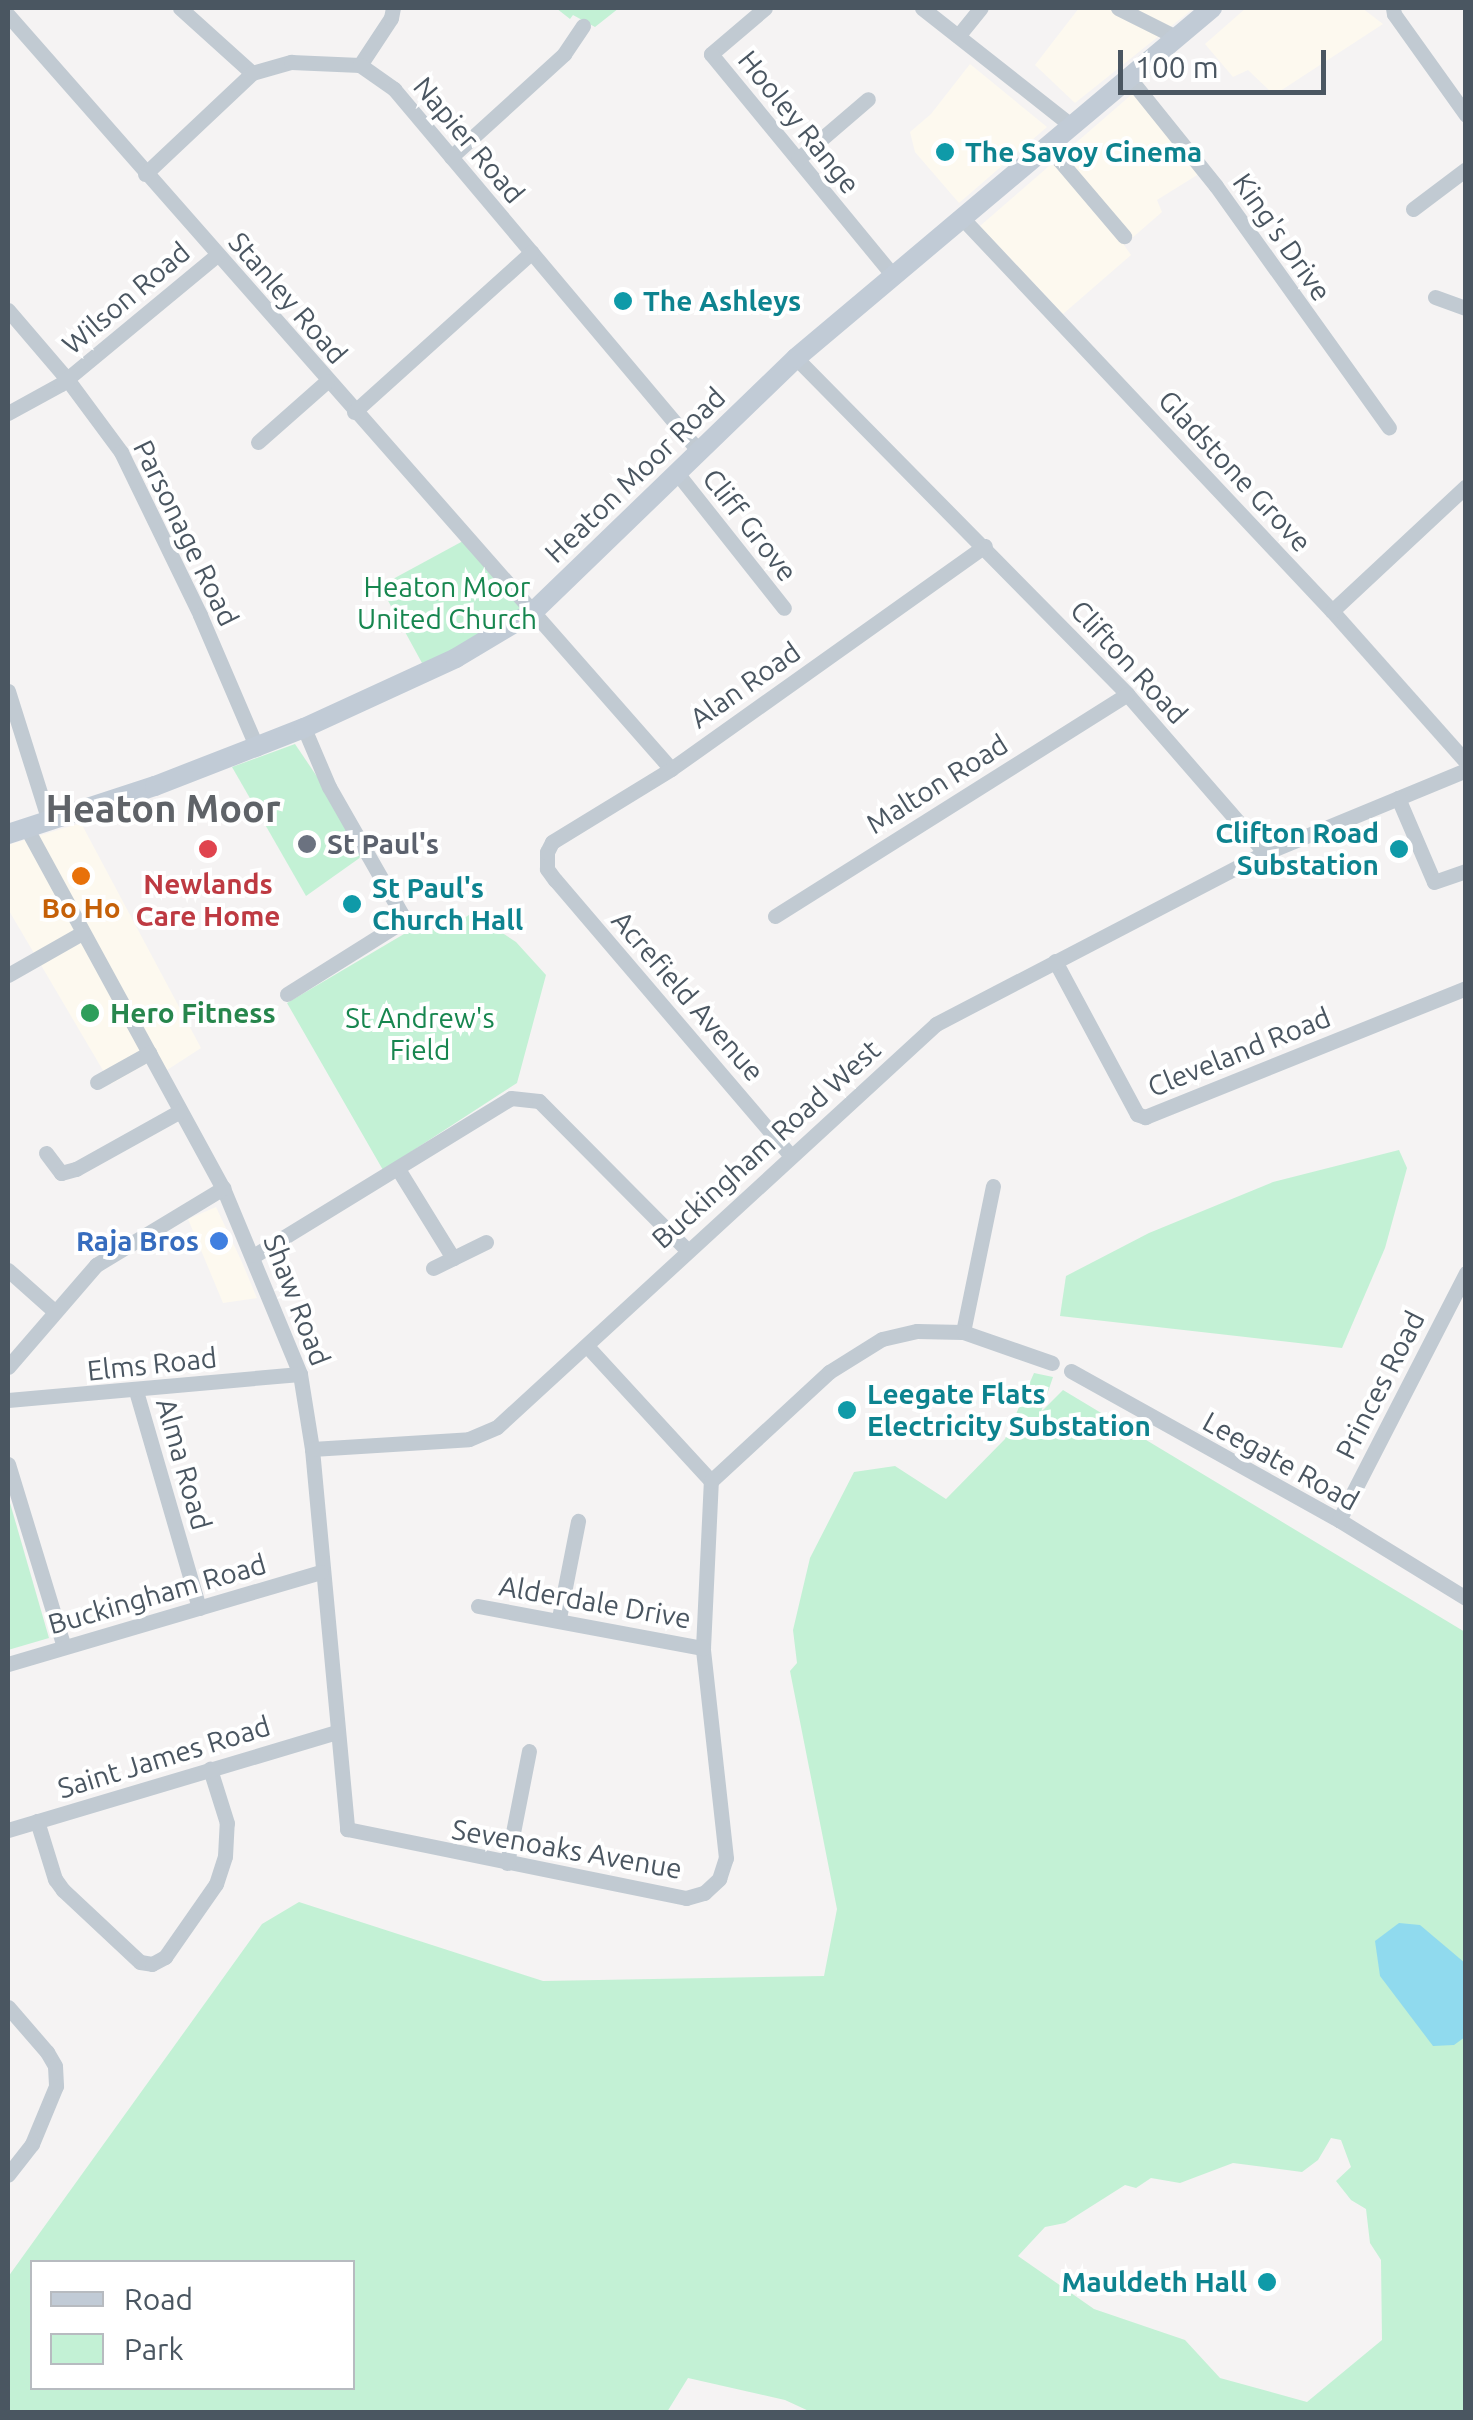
<!DOCTYPE html>
<style>
body{margin:0}
#map{position:relative;width:1473px;height:2420px;overflow:hidden;background:#f5f3f3;font-family:Ubuntu,sans-serif}
div>[style]{position:absolute}
[style*='--x']{left:calc(var(--x)*1px);top:calc(var(--y)*1px);width:calc(var(--w)*1px);rotate:calc(var(--a)*1deg)}
.commercial>*{inset:0;background:#fdf9ef}
.green>*{inset:0;background:#c3f1d5}
.water>*{inset:0;background:#90daee}
.minor>*{height:15px;margin:-7.5px;padding:0 7.5px;transform-origin:7.5px;border-radius:7.5px;background:#c1cad2}
.secondary>*{height:20px;margin:-10px;padding:0 10px;transform-origin:10px;border-radius:10px;background:#c1cbd6}
.dots>*{width:28px;height:28px;translate:-50% -50%;box-sizing:border-box;border:5px solid #fff;border-radius:50%}
span{translate:-50% -50%;white-space:nowrap;text-align:center;line-height:1.15;-webkit-text-stroke:8px #fff;paint-order:stroke}
.street-label{font-size:28px;color:#4a5661}
.culture-label{font-size:28px;color:#0d838f;font-weight:700}
.left{translate:0 -50%;text-align:left}
.right{translate:-100% -50%;text-align:right}
.park-label{font-size:28px;color:#17864f}
.worship-label{font-size:28px;color:#5b616d;font-weight:700}
.health-label{font-size:28px;color:#be3a42;font-weight:700}
.food-label{font-size:28px;color:#c56008;font-weight:700}
.leisure-label{font-size:28px;color:#27864d;font-weight:700}
.shop-label{font-size:28px;color:#366cbe;font-weight:700}
.district-label{font-size:38px;color:#5f6368;font-weight:700}
.frame{position:absolute;inset:0;border:10px solid #4a5661;pointer-events:none}
.legend{position:absolute;left:30px;top:2260px;width:325px;height:130px;box-sizing:border-box;background:#fff;border:2px solid #b7bbc0;margin:0;padding:12px 18px;list-style:none;font-size:30px;color:#4a5661}
.legend li{display:flex;align-items:center;gap:20px;height:50px}
.legend b{width:50px;border:2px solid #b7bbc0}
.scale{position:absolute;left:1118px;top:50px;width:208px;height:45px;box-sizing:border-box;border:5px solid #4a5661;border-top:0;padding-left:12px;font-size:30px;line-height:35px;white-space:nowrap;color:#4a5661;-webkit-text-stroke:8px #fff;paint-order:stroke}
</style>
<div id="map">
<div class="commercial">
<i style="clip-path:polygon(1079px 8px,1194px 8px,1075px 103px,1035px 65px)"></i>
<i style="clip-path:polygon(1246px 8px,1362px 8px,1383px 24px,1274px 95px,1248px 70px,1233px 77px,1205px 44px)"></i>
<i style="clip-path:polygon(970px 64px,1047px 127px,959px 203px,915px 152px,910px 132px,931px 114px)"></i>
<i style="clip-path:polygon(1138px 89px,1202px 172px,1157px 200px,1162px 212px,1124px 245px,1131px 255px,1063px 314px,980px 226px)"></i>
<i style="clip-path:polygon(81px 823px,201px 1048px,161px 1074px,153px 1060px,111px 1084px,8px 909px,8px 845px)"></i>
<i style="clip-path:polygon(216px 1207px,241px 1260px,257px 1298px,223px 1303px,188px 1219px)"></i>
</div>
<div class="green">
<i style="clip-path:polygon(556px 8px,619px 8px,595px 27px,573px 15px,570px 19px)"></i>
<i style="clip-path:polygon(463px 541px,525px 613px,457px 652px,422px 663px,380px 586px)"></i>
<i style="clip-path:polygon(295px 744px,368px 852px,306px 896px,232px 767px)"></i>
<i style="clip-path:polygon(472px 913px,516px 942px,546px 975px,517px 1083px,383px 1170px,287px 1003px,421px 924px,447px 929px)"></i>
<i style="clip-path:polygon(1399px 1150px,1407px 1168px,1385px 1248px,1342px 1348px,1060px 1316px,1066px 1276px,1149px 1233px,1273px 1182px)"></i>
<i style="clip-path:polygon(evenodd,1034px 1373px,1053px 1377px,1041px 1412px,1063px 1390px,1465px 1632px,1465px 2412px,811px 2412px,785px 2400px,688px 2378px,667px 2412px,8px 2412px,8px 2277px,262px 1924px,299px 1902px,543px 1981px,824px 1976px,837px 1909px,790px 1671px,797px 1663px,793px 1630px,810px 1558px,854px 1472px,895px 1466px,946px 1499px,1005px 1439px,1034px 1373px,1331px 2138px,1341px 2140px,1351px 2167px,1336px 2181px,1351px 2200px,1366px 2209px,1370px 2243px,1381px 2260px,1382px 2340px,1307px 2402px,1220px 2378px,1185px 2340px,1094px 2309px,1018px 2256px,1045px 2227px,1065px 2223px,1125px 2185px,1136px 2188px,1151px 2178px,1180px 2183px,1233px 2163px,1302px 2172px,1318px 2160px,1331px 2138px,1034px 1373px,32px 2262px,352px 2262px,352px 2388px,32px 2388px,32px 2262px)"></i>
<i style="clip-path:polygon(8px 1496px,49px 1638px,8px 1650px)"></i>
</div>
<div class="water">
<i style="clip-path:polygon(1399px 1923px,1420px 1925px,1465px 1963px,1465px 2037px,1454px 2045px,1433px 2046px,1380px 1976px,1375px 1941px)"></i>
</div>
<div class="minor">
<i style="--x:180;--y:8;--w:97;--a:42.1"></i>
<i style="--x:765;--y:8;--w:71;--a:139.6"></i>
<i style="--x:711;--y:54;--w:288;--a:50.6"></i>
<i style="--x:922;--y:8;--w:192;--a:38.2"></i>
<i style="--x:1118;--y:8;--w:65;--a:26.6"></i>
<i style="--x:1393;--y:8;--w:6;--a:81"></i>
<i style="--x:1394;--y:14;--w:124;--a:54.5"></i>
<i style="--x:8;--y:15;--w:1004;--a:48.67"></i>
<i style="--x:958;--y:36;--w:36;--a:-51"></i>
<i style="--x:360;--y:65;--w:56;--a:-56.6"></i>
<i style="--x:391;--y:18;--w:10;--a:-79"></i>
<i style="--x:1130;--y:79;--w:137;--a:51.2"></i>
<i style="--x:1216;--y:186;--w:297;--a:54.4"></i>
<i style="--x:1049;--y:148;--w:116;--a:49.6"></i>
<i style="--x:451;--y:157;--w:153;--a:-42.3"></i>
<i style="--x:564;--y:54;--w:34;--a:-56"></i>
<i style="--x:798;--y:159;--w:92;--a:-40.6"></i>
<i style="--x:145;--y:174;--w:147;--a:-43.3"></i>
<i style="--x:252;--y:73;--w:41;--a:-15.8"></i>
<i style="--x:291;--y:62;--w:69;--a:2.5"></i>
<i style="--x:360;--y:65;--w:42;--a:35.2"></i>
<i style="--x:394;--y:89;--w:473;--a:49.9"></i>
<i style="--x:1413;--y:209;--w:66;--a:-37"></i>
<i style="--x:963;--y:219;--w:538;--a:46.73"></i>
<i style="--x:1332;--y:611;--w:202;--a:48.4"></i>
<i style="--x:1435;--y:297;--w:33;--a:20"></i>
<i style="--x:8;--y:310;--w:91;--a:49.5"></i>
<i style="--x:67;--y:379;--w:91;--a:53.5"></i>
<i style="--x:121;--y:452;--w:181;--a:64.1"></i>
<i style="--x:200;--y:615;--w:145;--a:66.8"></i>
<i style="--x:796;--y:358;--w:472;--a:45.4"></i>
<i style="--x:1127;--y:694;--w:211;--a:49"></i>
<i style="--x:1265;--y:853;--w:217;--a:-22.4"></i>
<i style="--x:354;--y:412;--w:239;--a:-42"></i>
<i style="--x:8;--y:413;--w:60;--a:-28.7"></i>
<i style="--x:61;--y:384;--w:202;--a:-39.6"></i>
<i style="--x:258;--y:442;--w:92;--a:-41.5"></i>
<i style="--x:677;--y:473;--w:172;--a:51.6"></i>
<i style="--x:1332;--y:611;--w:183;--a:-43"></i>
<i style="--x:8;--y:691;--w:136;--a:72.5"></i>
<i style="--x:1398;--y:798;--w:91;--a:66.8"></i>
<i style="--x:1434;--y:882;--w:34;--a:-19"></i>
<i style="--x:27;--y:829;--w:409;--a:61.4"></i>
<i style="--x:223;--y:1188;--w:201;--a:67.5"></i>
<i style="--x:300;--y:1374;--w:76;--a:80.9"></i>
<i style="--x:312;--y:1449;--w:382;--a:84.7"></i>
<i style="--x:347;--y:1829;--w:346;--a:11.5"></i>
<i style="--x:686;--y:1898;--w:19;--a:-16"></i>
<i style="--x:704;--y:1893;--w:21;--a:-43"></i>
<i style="--x:719;--y:1879;--w:22;--a:-72"></i>
<i style="--x:726;--y:1858;--w:211;--a:-96.3"></i>
<i style="--x:703;--y:1648;--w:167;--a:-87.3"></i>
<i style="--x:711;--y:1481;--w:183;--a:-132.6"></i>
<i style="--x:775;--y:916;--w:416;--a:-32.2"></i>
<i style="--x:1055;--y:961;--w:174;--a:61.8"></i>
<i style="--x:1137;--y:1114;--w:9;--a:21"></i>
<i style="--x:1145;--y:1117;--w:346;--a:-21.9"></i>
<i style="--x:8;--y:975;--w:85;--a:-29.6"></i>
<i style="--x:287;--y:994;--w:139;--a:-32.1"></i>
<i style="--x:405;--y:920;--w:153;--a:-119.7"></i>
<i style="--x:329;--y:787;--w:64;--a:-113"></i>
<i style="--x:97;--y:1082;--w:60;--a:-29.1"></i>
<i style="--x:46;--y:1153;--w:25;--a:53"></i>
<i style="--x:61;--y:1173;--w:16;--a:-15"></i>
<i style="--x:76;--y:1169;--w:119;--a:-29.1"></i>
<i style="--x:791;--y:1156;--w:363;--a:-130.5"></i>
<i style="--x:555;--y:880;--w:14;--a:-126"></i>
<i style="--x:547;--y:869;--w:17;--a:-90"></i>
<i style="--x:547;--y:852;--w:11;--a:-63"></i>
<i style="--x:552;--y:842;--w:140;--a:-31.5"></i>
<i style="--x:671;--y:769;--w:385;--a:-35.4"></i>
<i style="--x:398;--y:1169;--w:105;--a:58.3"></i>
<i style="--x:255;--y:1255;--w:300;--a:-31.5"></i>
<i style="--x:511;--y:1098;--w:28;--a:6"></i>
<i style="--x:539;--y:1101;--w:209;--a:45.2"></i>
<i style="--x:433;--y:1268;--w:59;--a:-26.1"></i>
<i style="--x:8;--y:1270;--w:60;--a:41.6"></i>
<i style="--x:963;--y:1332;--w:149;--a:-78.4"></i>
<i style="--x:8;--y:1367;--w:135;--a:-49.2"></i>
<i style="--x:96;--y:1265;--w:149;--a:-31.2"></i>
<i style="--x:1071;--y:1371;--w:307;--a:29.1"></i>
<i style="--x:1339;--y:1520;--w:149;--a:31.6"></i>
<i style="--x:136;--y:1391;--w:226;--a:73.8"></i>
<i style="--x:8;--y:1400;--w:293;--a:-5.1"></i>
<i style="--x:312;--y:1449;--w:157;--a:-3.6"></i>
<i style="--x:469;--y:1439;--w:30;--a:-23"></i>
<i style="--x:497;--y:1427;--w:596;--a:-42.55"></i>
<i style="--x:936;--y:1024;--w:371;--a:-27.5"></i>
<i style="--x:8;--y:1464;--w:191;--a:73"></i>
<i style="--x:711;--y:1481;--w:161;--a:-42.7"></i>
<i style="--x:829;--y:1372;--w:62;--a:-31.9"></i>
<i style="--x:882;--y:1339;--w:36;--a:-13"></i>
<i style="--x:917;--y:1331;--w:46;--a:1.2"></i>
<i style="--x:963;--y:1332;--w:94;--a:19.2"></i>
<i style="--x:1339;--y:1520;--w:278;--a:-62.8"></i>
<i style="--x:478;--y:1606;--w:229;--a:10.6"></i>
<i style="--x:559;--y:1618;--w:99;--a:-78.9"></i>
<i style="--x:8;--y:1664;--w:326;--a:-16.4"></i>
<i style="--x:37;--y:1821;--w:61;--a:72.8"></i>
<i style="--x:55;--y:1879;--w:14;--a:54"></i>
<i style="--x:63;--y:1890;--w:105;--a:43.1"></i>
<i style="--x:140;--y:1962;--w:12;--a:9"></i>
<i style="--x:152;--y:1964;--w:15;--a:-28"></i>
<i style="--x:165;--y:1957;--w:89;--a:-55.1"></i>
<i style="--x:216;--y:1884;--w:29;--a:-72"></i>
<i style="--x:225;--y:1856;--w:33;--a:-87"></i>
<i style="--x:227;--y:1823;--w:57;--a:-107.5"></i>
<i style="--x:8;--y:1830;--w:342;--a:-16.6"></i>
<i style="--x:507;--y:1863;--w:114;--a:-78.9"></i>
<i style="--x:8;--y:2007;--w:60;--a:49.1"></i>
<i style="--x:47;--y:2052;--w:16;--a:60"></i>
<i style="--x:55;--y:2066;--w:20;--a:87"></i>
<i style="--x:56;--y:2086;--w:63;--a:112.5"></i>
<i style="--x:32;--y:2144;--w:39;--a:128"></i>
</div>
<div class="secondary">
<i style="--x:8;--y:834;--w:155;--a:-18.1"></i>
<i style="--x:155;--y:786;--w:160;--a:-21.3"></i>
<i style="--x:304;--y:728;--w:167;--a:-24.7"></i>
<i style="--x:456;--y:658;--w:90;--a:-30.9"></i>
<i style="--x:533;--y:612;--w:366;--a:-44"></i>
<i style="--x:796;--y:358;--w:544;--a:-40.08"></i>
</div>
<div class="dots">
<i style="left:945px;top:152px;background:#0f9aa8"></i>
<i style="left:623px;top:301px;background:#0f9aa8"></i>
<i style="left:307px;top:844px;background:#6b7280"></i>
<i style="left:208px;top:849px;background:#e0444e"></i>
<i style="left:1399px;top:849px;background:#0f9aa8"></i>
<i style="left:81px;top:876px;background:#e8710a"></i>
<i style="left:352px;top:904px;background:#0f9aa8"></i>
<i style="left:90px;top:1013px;background:#2e9e5b"></i>
<i style="left:219px;top:1241px;background:#3f7fe0"></i>
<i style="left:847px;top:1410px;background:#0f9aa8"></i>
<i style="left:1267px;top:2282px;background:#0f9aa8"></i>
</div>
<div class="street-label">
<span style="left:799px;top:122px;rotate:51deg">Hooley Range</span>
<span style="left:469px;top:140px;rotate:50deg">Napier Road</span>
<span style="left:1282px;top:237px;rotate:55deg">King's Drive</span>
<span style="left:126px;top:298px;rotate:-40deg">Wilson Road</span>
<span style="left:288px;top:298px;rotate:49deg">Stanley Road</span>
<span style="left:1235px;top:471px;rotate:47deg">Gladstone Grove</span>
<span style="left:635px;top:475px;rotate:-44deg">Heaton Moor Road</span>
<span style="left:750px;top:525px;rotate:52deg">Cliff Grove</span>
<span style="left:186px;top:533px;rotate:64deg">Parsonage Road</span>
<span style="left:1129px;top:662px;rotate:47deg">Clifton Road</span>
<span style="left:745px;top:685px;rotate:-35deg">Alan Road</span>
<span style="left:937px;top:784px;rotate:-32deg">Malton Road</span>
<span style="left:688px;top:996px;rotate:49deg">Acrefield Avenue</span>
<span style="left:1239px;top:1052px;rotate:-22deg">Cleveland Road</span>
<span style="left:766px;top:1144px;rotate:-42deg">Buckingham Road West</span>
<span style="left:297px;top:1300px;rotate:69deg">Shaw Road</span>
<span style="left:152px;top:1364px;rotate:-6deg">Elms Road</span>
<span style="left:1380px;top:1385px;rotate:-63deg">Princes Road</span>
<span style="left:1281px;top:1461px;rotate:29deg">Leegate Road</span>
<span style="left:184px;top:1464px;rotate:74deg">Alma Road</span>
<span style="left:157px;top:1594px;rotate:-16deg">Buckingham Road</span>
<span style="left:595px;top:1602px;rotate:10deg">Alderdale Drive</span>
<span style="left:164px;top:1757px;rotate:-17deg">Saint James Road</span>
<span style="left:567px;top:1849px;rotate:10deg">Sevenoaks Avenue</span>
</div>
<div class="culture-label">
<span class="left" style="left:965px;top:152px">The Savoy Cinema</span>
<span class="left" style="left:643px;top:301px">The Ashleys</span>
<span class="right" style="left:1379px;top:849px">Clifton Road<br>Substation</span>
<span class="left" style="left:372px;top:904px">St Paul's<br>Church Hall</span>
<span class="left" style="left:867px;top:1410px">Leegate Flats<br>Electricity Substation</span>
<span class="right" style="left:1247px;top:2282px">Mauldeth Hall</span>
</div>
<div class="park-label">
<span style="left:447px;top:603px">Heaton Moor<br>United Church</span>
<span style="left:420px;top:1034px">St Andrew's<br>Field</span>
</div>
<div class="worship-label">
<span class="left" style="left:327px;top:844px">St Paul's</span>
</div>
<div class="health-label">
<span style="left:208px;top:900px">Newlands<br>Care Home</span>
</div>
<div class="food-label">
<span style="left:81px;top:908px">Bo Ho</span>
</div>
<div class="leisure-label">
<span class="left" style="left:110px;top:1013px">Hero Fitness</span>
</div>
<div class="shop-label">
<span class="right" style="left:199px;top:1241px">Raja Bros</span>
</div>
<div class="district-label">
<span style="left:163px;top:809px">Heaton Moor</span>
</div>
<div class="frame"></div>
<ul class="legend">
<li><b style="height:12px;background:#c1cbd6"></b>Road</li>
<li><b style="height:28px;background:#c3f1d5"></b>Park</li>
</ul>
<div class="scale">100 m</div>
</div>
